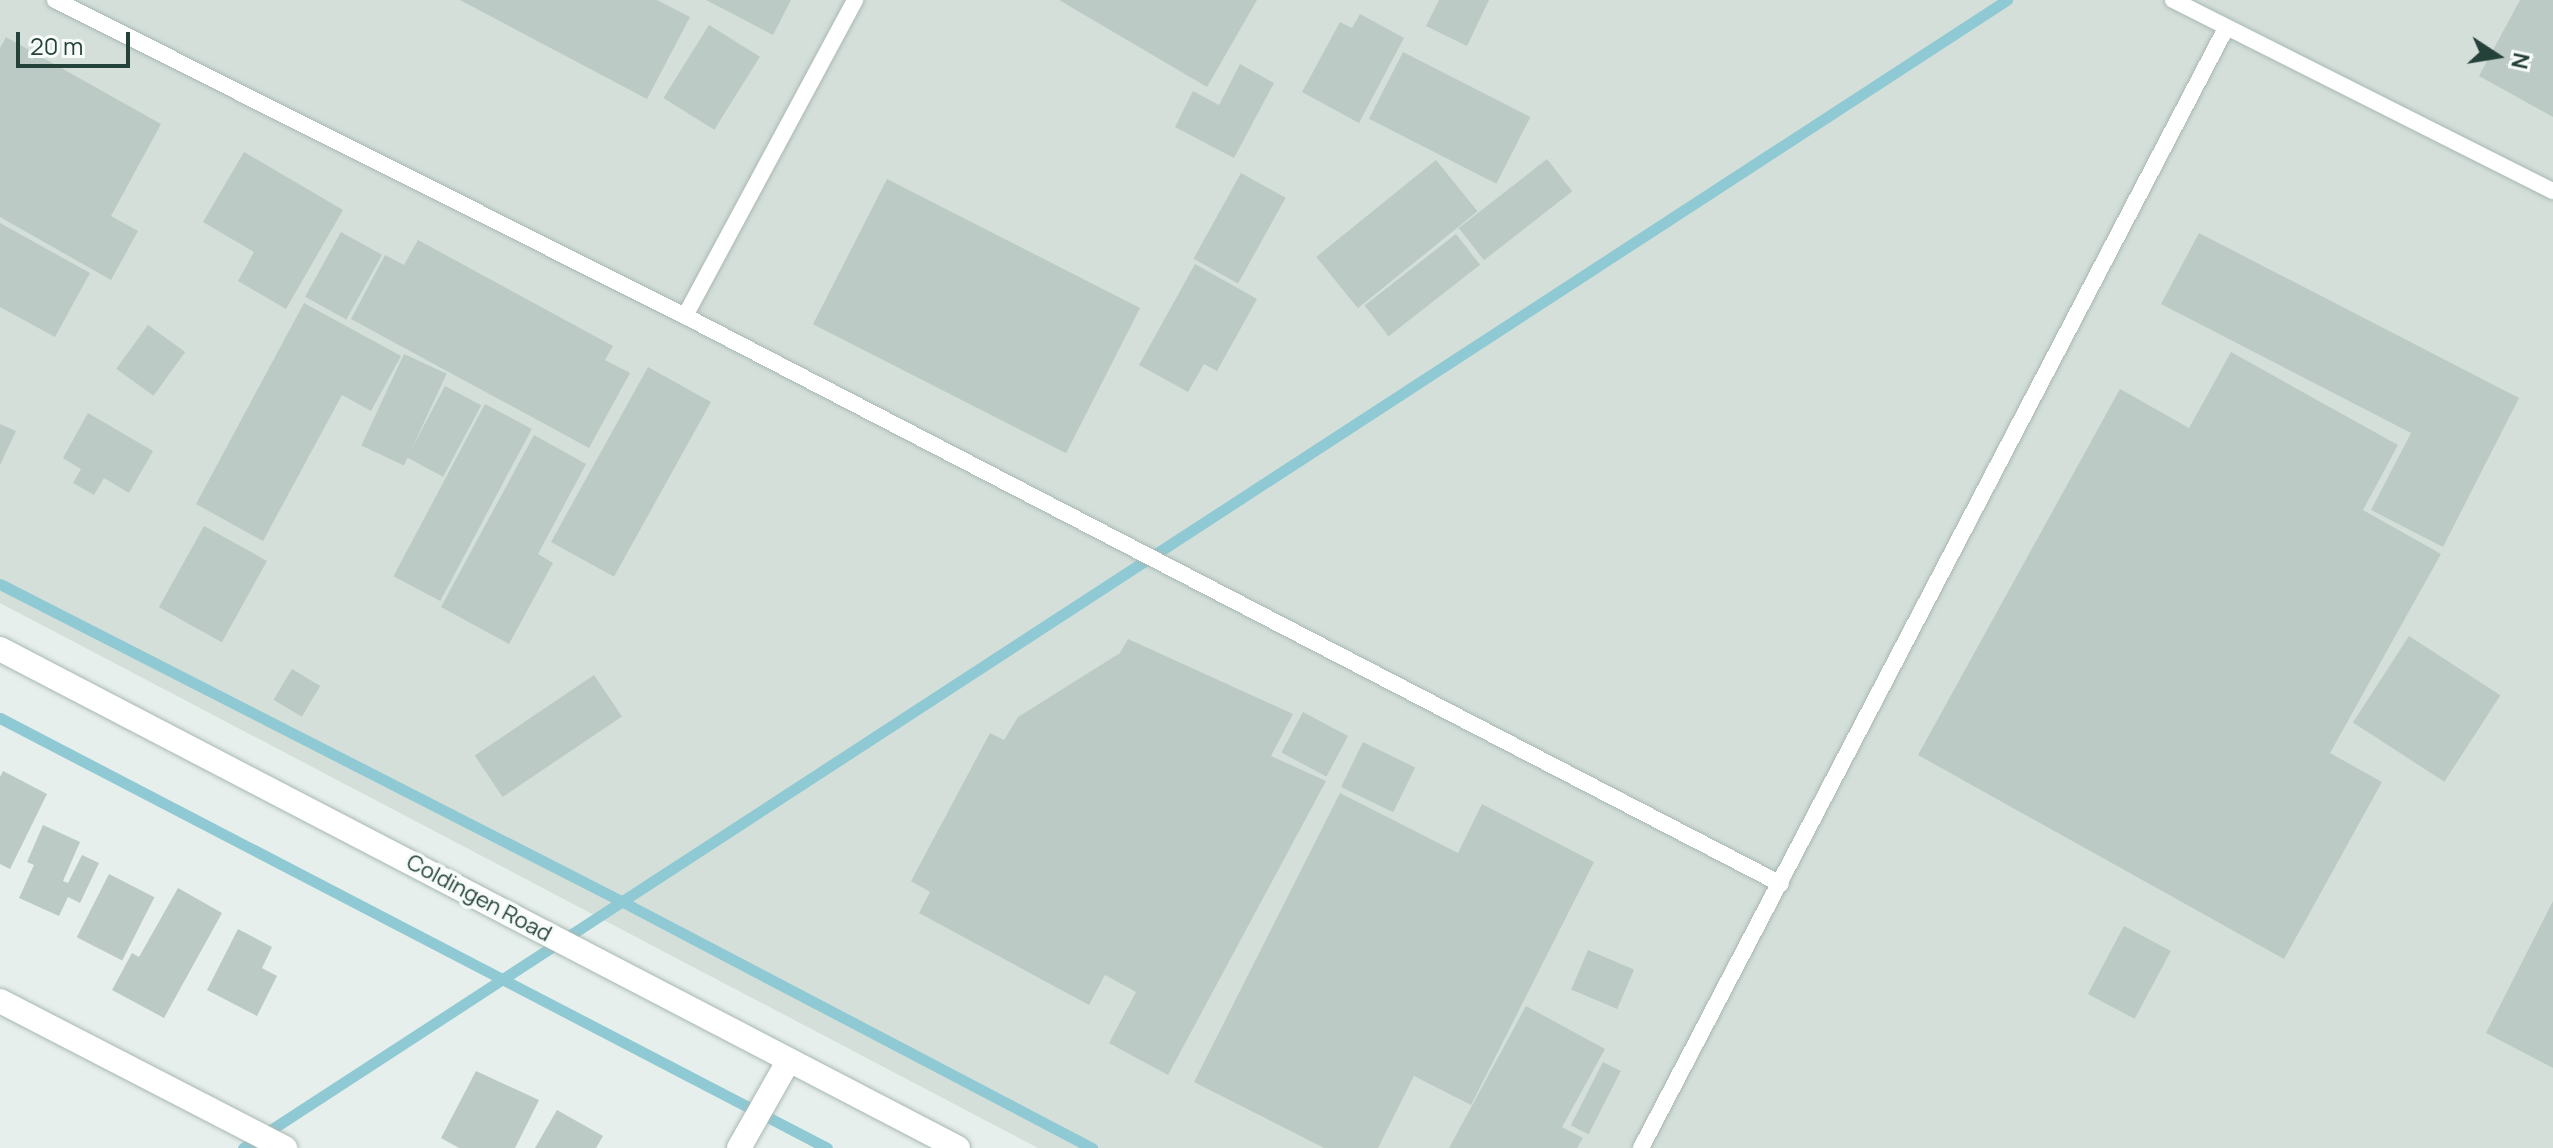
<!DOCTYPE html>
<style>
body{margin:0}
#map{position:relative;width:2553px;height:1148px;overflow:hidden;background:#e6efeb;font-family:Manrope,sans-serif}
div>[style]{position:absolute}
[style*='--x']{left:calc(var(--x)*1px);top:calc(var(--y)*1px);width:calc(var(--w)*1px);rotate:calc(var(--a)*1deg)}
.built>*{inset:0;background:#d4dfda}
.stream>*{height:11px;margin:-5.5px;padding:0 5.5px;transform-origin:5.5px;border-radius:5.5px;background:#8ec9d4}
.building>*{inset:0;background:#bbcac4;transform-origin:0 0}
.roads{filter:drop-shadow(0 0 2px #a8b8b2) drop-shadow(0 0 2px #a8b8b2)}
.service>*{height:16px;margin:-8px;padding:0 8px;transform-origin:8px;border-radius:8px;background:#fff}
.minor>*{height:24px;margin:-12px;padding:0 12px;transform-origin:12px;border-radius:12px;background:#fff}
.tertiary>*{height:24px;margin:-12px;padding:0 12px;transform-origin:12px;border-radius:12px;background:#fff}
span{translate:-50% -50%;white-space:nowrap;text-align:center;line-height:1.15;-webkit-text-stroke:7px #f7fbf9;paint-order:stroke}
.street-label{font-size:22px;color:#24423a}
.north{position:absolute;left:2457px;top:16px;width:80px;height:80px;-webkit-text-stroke:6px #f7fbf9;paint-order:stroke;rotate:102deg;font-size:22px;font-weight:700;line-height:32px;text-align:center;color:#24423a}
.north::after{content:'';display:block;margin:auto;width:28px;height:36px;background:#24423a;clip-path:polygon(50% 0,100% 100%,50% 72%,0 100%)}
.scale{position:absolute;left:16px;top:32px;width:114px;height:36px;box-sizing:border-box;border:4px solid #24423a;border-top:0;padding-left:10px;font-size:24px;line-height:28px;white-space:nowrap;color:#24423a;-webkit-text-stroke:6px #f7fbf9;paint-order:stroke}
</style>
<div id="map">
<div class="built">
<i style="clip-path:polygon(0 0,2553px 0,2553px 1148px,1038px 1148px,0 603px)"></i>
</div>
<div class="stream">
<i style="--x:0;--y:584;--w:697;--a:27.04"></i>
<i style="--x:621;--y:901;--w:532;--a:27.67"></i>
<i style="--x:0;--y:718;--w:932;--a:27.47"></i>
<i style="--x:243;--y:1148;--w:2105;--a:-33.06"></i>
</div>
<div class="building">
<i style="clip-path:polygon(460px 0,657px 0,690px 17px,647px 99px)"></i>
<i style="clip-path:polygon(706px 0,791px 0,773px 35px)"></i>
<i style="clip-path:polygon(1059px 0,1257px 0,1207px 87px)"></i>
<i style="clip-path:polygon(1439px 0,1489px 0,1467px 46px,1426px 26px)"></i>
<i style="clip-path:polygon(2520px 0,2553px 0,2553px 117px,2479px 76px)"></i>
<i style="clip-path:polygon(1360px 14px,1404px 38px,1359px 123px,1302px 92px,1340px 22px,1352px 28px)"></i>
<i style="left:709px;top:25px;width:60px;height:86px;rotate:32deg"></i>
<i style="clip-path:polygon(6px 37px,161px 124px,111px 216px,138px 231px,111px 280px,0 217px,0 48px)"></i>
<i style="left:1403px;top:52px;width:143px;height:75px;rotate:27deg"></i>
<i style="clip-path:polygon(1240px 64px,1274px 83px,1234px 158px,1175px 127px,1193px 91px,1219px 105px)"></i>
<i style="clip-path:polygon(244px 152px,343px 210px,286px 309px,238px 281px,254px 252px,203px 222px)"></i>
<i style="left:1547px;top:159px;width:41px;height:112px;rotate:52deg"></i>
<i style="left:1436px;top:160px;width:66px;height:154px;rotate:51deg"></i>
<i style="left:1241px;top:173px;width:51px;height:98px;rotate:29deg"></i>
<i style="left:887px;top:179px;width:284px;height:163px;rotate:27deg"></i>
<i style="clip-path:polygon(0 223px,90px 273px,55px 337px,0 307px)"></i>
<i style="left:341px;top:232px;width:47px;height:74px;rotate:29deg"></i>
<i style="clip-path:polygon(2199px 233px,2519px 398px,2443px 547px,2371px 510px,2411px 433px,2161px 304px)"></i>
<i style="left:1456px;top:234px;width:39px;height:116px;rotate:52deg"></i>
<i style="clip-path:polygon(418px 240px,613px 346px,605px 360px,630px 373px,589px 448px,351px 319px,385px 255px,404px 265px)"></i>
<i style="clip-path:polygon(1195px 264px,1257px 299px,1217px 371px,1204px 364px,1188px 392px,1139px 365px)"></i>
<i style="clip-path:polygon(304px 303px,401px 356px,371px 411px,342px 395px,263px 541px,196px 504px)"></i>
<i style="left:148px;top:325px;width:46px;height:54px;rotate:36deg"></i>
<i style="clip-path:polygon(2231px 352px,2398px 445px,2363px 510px,2441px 554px,2330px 753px,2382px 782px,2284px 959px,1918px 755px,2120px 389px,2189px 428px)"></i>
<i style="left:404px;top:354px;width:47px;height:101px;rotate:25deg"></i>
<i style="left:648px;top:367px;width:72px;height:200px;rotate:29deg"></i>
<i style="left:445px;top:386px;width:41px;height:81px;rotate:28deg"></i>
<i style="left:485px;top:404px;width:53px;height:195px;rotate:28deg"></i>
<i style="clip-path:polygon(88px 413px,153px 451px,129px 493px,104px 478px,94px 495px,73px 483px,81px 469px,63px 458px)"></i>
<i style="clip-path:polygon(0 424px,16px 431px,0 465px)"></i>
<i style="clip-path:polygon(534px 435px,586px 464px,538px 554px,553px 563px,509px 644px,441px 607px)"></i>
<i style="left:204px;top:526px;width:72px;height:93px;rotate:29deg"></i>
<i style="left:2409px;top:636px;width:109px;height:103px;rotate:33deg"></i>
<i style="clip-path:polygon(1128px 639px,1293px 714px,1271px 756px,1326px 781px,1168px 1075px,1109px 1043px,1136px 992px,1105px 975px,1089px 1005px,919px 913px,930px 892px,911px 881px,990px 733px,1004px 740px,1018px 717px,1120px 653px)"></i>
<i style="left:292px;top:669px;width:33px;height:36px;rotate:31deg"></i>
<i style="left:594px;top:675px;width:50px;height:144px;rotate:56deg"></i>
<i style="left:1303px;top:712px;width:51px;height:46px;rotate:28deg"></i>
<i style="left:1363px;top:742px;width:58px;height:50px;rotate:26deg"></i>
<i style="clip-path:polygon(3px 771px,47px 794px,10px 869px,0 864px,0 777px)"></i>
<i style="clip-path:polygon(1340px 793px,1458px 853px,1482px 804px,1594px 862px,1471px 1105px,1414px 1076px,1378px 1148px,1324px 1148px,1194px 1082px)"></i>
<i style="clip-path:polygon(43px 825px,80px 842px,63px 881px,68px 883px,82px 855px,99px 863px,80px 903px,68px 897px,59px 916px,19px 898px,34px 865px,27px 862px)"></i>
<i style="left:109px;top:874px;width:51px;height:71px;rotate:27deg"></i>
<i style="clip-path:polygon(178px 888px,222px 913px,164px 1018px,112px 990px,132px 953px,139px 957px)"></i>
<i style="clip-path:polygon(2553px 901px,2553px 1068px,2486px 1033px)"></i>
<i style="left:2124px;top:926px;width:53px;height:77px;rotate:28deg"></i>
<i style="clip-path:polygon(238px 929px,272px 947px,262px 968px,277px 976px,257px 1016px,207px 990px)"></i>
<i style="left:1588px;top:950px;width:50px;height:43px;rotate:23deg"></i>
<i style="clip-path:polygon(1526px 1006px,1605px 1049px,1562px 1127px,1583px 1138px,1577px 1148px,1449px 1148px)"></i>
<i style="left:1603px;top:1062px;width:20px;height:71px;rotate:27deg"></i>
<i style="clip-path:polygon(476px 1071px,539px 1100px,515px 1148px,459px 1148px,441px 1138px)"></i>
<i style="clip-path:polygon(557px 1110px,603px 1136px,596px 1148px,535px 1148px)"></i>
</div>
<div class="roads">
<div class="service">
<i style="--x:55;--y:0;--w:705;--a:26.64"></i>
<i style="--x:685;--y:316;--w:1234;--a:27.4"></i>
<i style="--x:2173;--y:0;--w:425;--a:26.7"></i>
<i style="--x:685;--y:316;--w:359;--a:-61.7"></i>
<i style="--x:1641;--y:1148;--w:1264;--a:-62.42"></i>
</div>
<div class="minor">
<i style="--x:0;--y:1001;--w:321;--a:27.3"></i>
<i style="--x:739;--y:1148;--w:101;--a:-60.4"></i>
</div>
<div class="tertiary">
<i style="--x:0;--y:649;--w:1080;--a:27.51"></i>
</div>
</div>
<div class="street-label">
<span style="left:479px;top:898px;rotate:28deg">Coldingen Road</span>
</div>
<div class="north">N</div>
<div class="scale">20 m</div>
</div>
